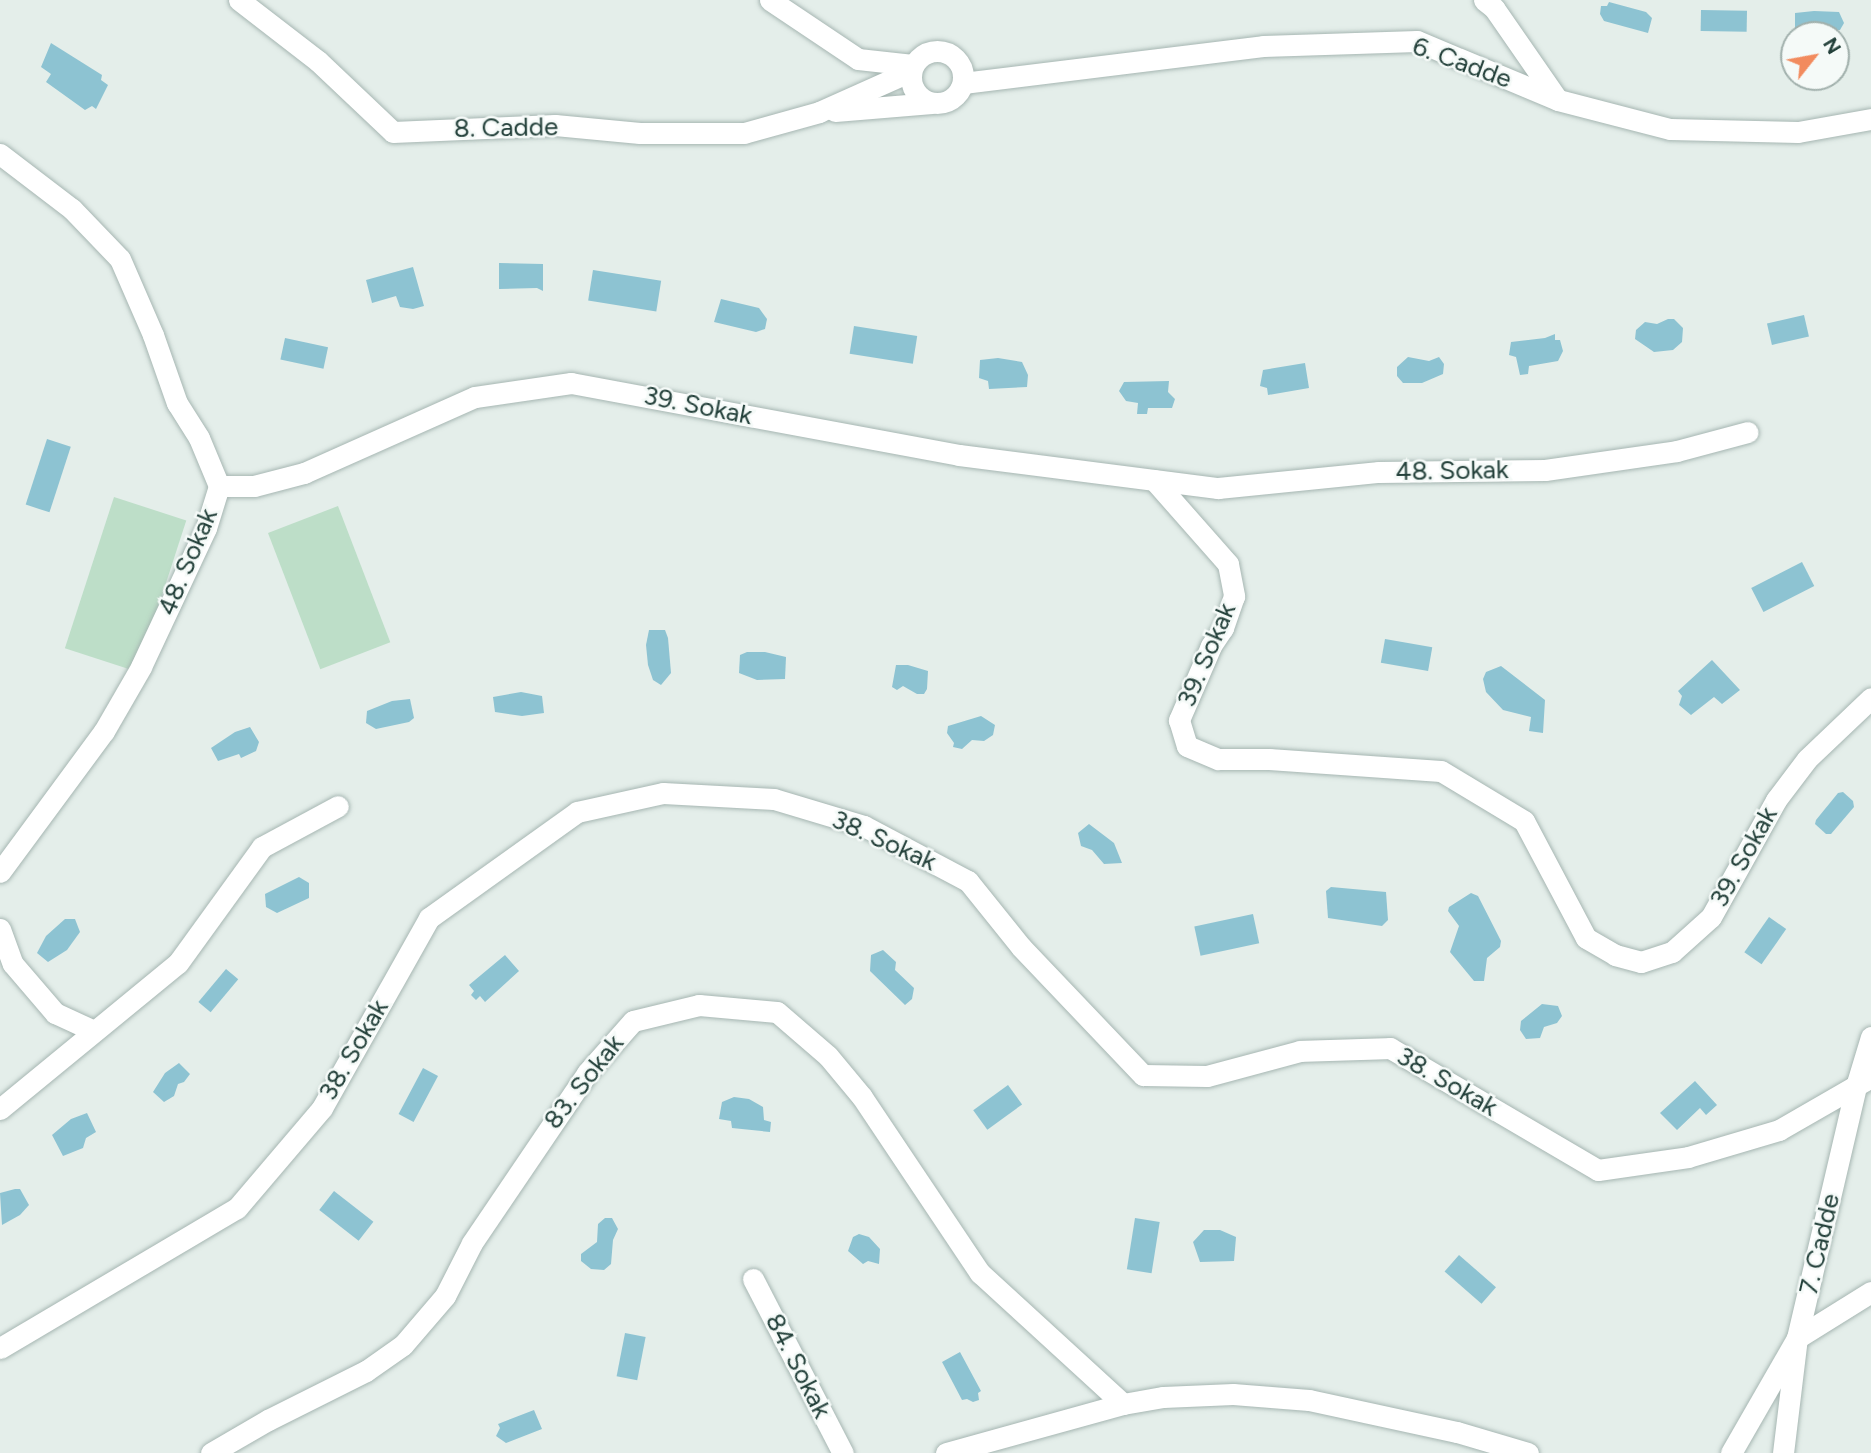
<!DOCTYPE html>
<style>
body{margin:0}
#map{position:relative;width:1871px;height:1453px;overflow:hidden;background:#e4eeea;font-family:Figtree,sans-serif}
div>[style]{position:absolute}
[style*='--x']{left:calc(var(--x)*1px);top:calc(var(--y)*1px);width:calc(var(--w)*1px);rotate:calc(var(--a)*1deg)}
.green>*{inset:0;background:#bddec8;transform-origin:0 0}
.water>*{inset:0;background:#8dc3d2;transform-origin:0 0}
.roads{filter:drop-shadow(0 0 2px #a6b6b2) drop-shadow(0 0 2px #a6b6b2)}
.street>*{height:21px;margin:-10.5px;padding:0 10.5px;transform-origin:10.5px;border-radius:10.5px;background:#fff}
.street>.ring{margin:-10.5px;padding:0;box-sizing:content-box;background:none;border:21px solid #fff;border-radius:50%}
.secondary>*{height:21px;margin:-10.5px;padding:0 10.5px;transform-origin:10.5px;border-radius:10.5px;background:#fff}
span{translate:-50% -50%;white-space:nowrap;text-align:center;line-height:1.15;-webkit-text-stroke:5px #f5faf8;paint-order:stroke}
.street-label{font-size:26px;color:#23403a}
.north{position:absolute;left:1780px;top:21px;width:70px;height:70px;box-sizing:border-box;background:#f5faf8;border:2px solid #a1b0ac;border-radius:50%;rotate:59deg;font-size:19px;font-weight:700;line-height:28px;text-align:center;color:#23403a}
.north::after{content:'';display:block;margin:auto;width:24px;height:32px;background:#f28b5e;clip-path:polygon(50% 0,100% 100%,50% 72%,0 100%)}
</style>
<div id="map">
<div class="green">
<i style="left:114px;top:497px;width:76px;height:159px;rotate:18deg"></i>
<i style="left:338px;top:506px;width:146px;height:75px;rotate:69deg"></i>
</div>
<div class="water">
<i style="clip-path:polygon(1609px 2px,1646px 12px,1652px 18px,1648px 33px,1604px 21px,1600px 14px,1601px 6px,1607px 6px)"></i>
<i style="left:1701px;top:10px;width:46px;height:21px;rotate:1deg"></i>
<i style="clip-path:polygon(1814px 11px,1839px 12px,1844px 23px,1840px 30px,1795px 31px,1795px 13px)"></i>
<i style="clip-path:polygon(51px 43px,102px 75px,101px 80px,108px 85px,96px 109px,92px 106px,85px 110px,46px 82px,51px 74px,41px 67px)"></i>
<i style="clip-path:polygon(499px 263px,543px 264px,543px 291px,537px 288px,499px 289px)"></i>
<i style="clip-path:polygon(413px 267px,424px 306px,413px 309px,400px 307px,396px 296px,372px 303px,366px 280px)"></i>
<i style="left:593px;top:270px;width:69px;height:31px;rotate:9deg"></i>
<i style="clip-path:polygon(721px 299px,759px 308px,767px 319px,765px 329px,756px 332px,714px 322px)"></i>
<i style="left:1804px;top:315px;width:22px;height:38px;rotate:77deg"></i>
<i style="clip-path:polygon(1668px 319px,1674px 319px,1683px 328px,1682px 342px,1673px 350px,1654px 352px,1635px 339px,1636px 330px,1645px 322px,1657px 324px)"></i>
<i style="left:854px;top:326px;width:64px;height:28px;rotate:9deg"></i>
<i style="clip-path:polygon(1555px 334px,1555px 340px,1560px 340px,1563px 351px,1558px 361px,1529px 366px,1528px 374px,1520px 375px,1516px 357px,1509px 355px,1511px 342px,1545px 338px)"></i>
<i style="left:285px;top:338px;width:44px;height:22px;rotate:12deg"></i>
<i style="clip-path:polygon(1408px 357px,1429px 361px,1439px 357px,1444px 364px,1443px 374px,1422px 383px,1403px 383px,1397px 376px,1397px 367px)"></i>
<i style="clip-path:polygon(998px 358px,1022px 362px,1028px 375px,1027px 387px,989px 389px,988px 381px,979px 378px,980px 360px)"></i>
<i style="clip-path:polygon(1305px 363px,1309px 388px,1268px 395px,1267px 388px,1260px 386px,1263px 370px)"></i>
<i style="clip-path:polygon(1169px 381px,1168px 392px,1175px 399px,1172px 408px,1148px 408px,1147px 414px,1137px 414px,1138px 403px,1126px 401px,1119px 391px,1124px 382px)"></i>
<i style="left:47px;top:439px;width:25px;height:69px;rotate:18deg"></i>
<i style="left:1802px;top:562px;width:27px;height:57px;rotate:63deg"></i>
<i style="clip-path:polygon(649px 630px,665px 630px,668px 638px,671px 673px,661px 685px,653px 680px,648px 665px,646px 645px)"></i>
<i style="left:1385px;top:639px;width:48px;height:24px;rotate:10deg"></i>
<i style="clip-path:polygon(747px 652px,765px 652px,786px 657px,785px 679px,757px 680px,739px 673px,740px 655px)"></i>
<i style="clip-path:polygon(1712px 660px,1740px 690px,1722px 704px,1714px 697px,1691px 715px,1679px 705px,1682px 696px,1678px 691px)"></i>
<i style="clip-path:polygon(896px 665px,908px 665px,928px 671px,927px 689px,924px 694px,917px 694px,903px 686px,897px 690px,892px 687px)"></i>
<i style="clip-path:polygon(1501px 666px,1545px 700px,1543px 733px,1529px 731px,1531px 717px,1503px 710px,1486px 692px,1483px 679px,1486px 672px)"></i>
<i style="clip-path:polygon(521px 692px,542px 696px,544px 713px,522px 716px,495px 712px,493px 697px)"></i>
<i style="clip-path:polygon(410px 699px,414px 718px,409px 722px,376px 729px,366px 723px,367px 711px,392px 701px)"></i>
<i style="clip-path:polygon(981px 716px,995px 725px,993px 735px,984px 741px,972px 740px,962px 749px,953px 747px,954px 743px,947px 733px,948px 726px)"></i>
<i style="clip-path:polygon(250px 727px,259px 742px,256px 751px,241px 758px,239px 754px,218px 761px,211px 748px,235px 732px)"></i>
<i style="clip-path:polygon(1843px 792px,1853px 801px,1854px 807px,1831px 834px,1826px 834px,1815px 824px,1816px 820px,1838px 793px)"></i>
<i style="clip-path:polygon(1089px 824px,1114px 843px,1122px 863px,1104px 864px,1092px 850px,1081px 846px,1078px 833px)"></i>
<i style="clip-path:polygon(299px 877px,309px 883px,309px 898px,277px 913px,266px 907px,265px 894px)"></i>
<i style="clip-path:polygon(1331px 887px,1386px 892px,1388px 920px,1382px 926px,1328px 918px,1326px 891px)"></i>
<i style="clip-path:polygon(1471px 893px,1478px 896px,1501px 941px,1500px 947px,1487px 958px,1484px 981px,1474px 981px,1450px 952px,1459px 926px,1448px 911px,1449px 907px)"></i>
<i style="left:1253px;top:914px;width:30px;height:60px;rotate:78deg"></i>
<i style="left:1769px;top:917px;width:21px;height:43px;rotate:35deg"></i>
<i style="clip-path:polygon(65px 919px,75px 919px,80px 932px,67px 950px,48px 962px,37px 953px,46px 936px)"></i>
<i style="clip-path:polygon(883px 950px,896px 962px,895px 970px,914px 988px,912px 999px,905px 1005px,870px 971px,871px 955px)"></i>
<i style="clip-path:polygon(505px 955px,519px 971px,485px 1002px,480px 996px,476px 1000px,471px 995px,474px 991px,469px 985px)"></i>
<i style="left:226px;top:969px;width:16px;height:43px;rotate:40deg"></i>
<i style="clip-path:polygon(1542px 1004px,1558px 1006px,1562px 1016px,1557px 1023px,1544px 1027px,1540px 1038px,1526px 1039px,1520px 1030px,1521px 1021px)"></i>
<i style="clip-path:polygon(179px 1063px,190px 1074px,184px 1082px,178px 1084px,174px 1096px,164px 1102px,153px 1092px,165px 1073px)"></i>
<i style="left:423px;top:1068px;width:17px;height:52px;rotate:28deg"></i>
<i style="clip-path:polygon(1695px 1081px,1717px 1105px,1706px 1115px,1700px 1108px,1677px 1130px,1660px 1113px)"></i>
<i style="left:1008px;top:1085px;width:24px;height:43px;rotate:54deg"></i>
<i style="clip-path:polygon(734px 1097px,749px 1099px,763px 1107px,764px 1120px,771px 1122px,770px 1132px,732px 1128px,731px 1121px,719px 1119px,722px 1102px)"></i>
<i style="clip-path:polygon(87px 1113px,96px 1132px,86px 1138px,83px 1148px,63px 1156px,52px 1135px,71px 1119px)"></i>
<i style="clip-path:polygon(15px 1189px,20px 1189px,29px 1205px,20px 1215px,2px 1225px,0 1193px)"></i>
<i style="left:334px;top:1191px;width:50px;height:24px;rotate:38deg"></i>
<i style="clip-path:polygon(605px 1218px,612px 1218px,618px 1229px,613px 1240px,611px 1264px,604px 1270px,591px 1269px,581px 1261px,581px 1254px,597px 1242px,598px 1224px)"></i>
<i style="left:1135px;top:1218px;width:25px;height:52px;rotate:9deg"></i>
<i style="clip-path:polygon(1204px 1230px,1220px 1230px,1236px 1237px,1234px 1261px,1200px 1262px,1193px 1242px)"></i>
<i style="clip-path:polygon(859px 1234px,869px 1237px,880px 1249px,879px 1264px,868px 1261px,863px 1264px,848px 1251px,853px 1237px)"></i>
<i style="left:1459px;top:1255px;width:49px;height:22px;rotate:41deg"></i>
<i style="left:625px;top:1333px;width:21px;height:44px;rotate:11deg"></i>
<i style="clip-path:polygon(960px 1352px,981px 1391px,978px 1393px,979px 1400px,973px 1402px,967px 1399px,962px 1400px,942px 1362px)"></i>
<i style="clip-path:polygon(534px 1410px,542px 1429px,506px 1443px,496px 1436px,500px 1428px,498px 1424px)"></i>
</div>
<div class="roads">
<div class="street">
<i style="--x:239;--y:0;--w:100;--a:37.7"></i>
<i style="--x:318;--y:61;--w:103;--a:43.4"></i>
<i style="--x:393;--y:132;--w:162;--a:-2.5"></i>
<i style="--x:555;--y:125;--w:85;--a:5.4"></i>
<i style="--x:640;--y:133;--w:104;--a:0"></i>
<i style="--x:744;--y:133;--w:78;--a:-15.6"></i>
<i style="--x:819;--y:112;--w:101;--a:-24"></i>
<i style="--x:770;--y:0;--w:106;--a:33.8"></i>
<i style="--x:858;--y:59;--w:55;--a:6.2"></i>
<i style="--x:1484;--y:0;--w:13;--a:39"></i>
<i style="--x:1494;--y:8;--w:111;--a:55.3"></i>
<i class="ring" style="left:911px;top:51px;width:31px;height:31px"></i>
<i style="--x:963;--y:83;--w:302;--a:-7"></i>
<i style="--x:1263;--y:46;--w:154;--a:-1.9"></i>
<i style="--x:1417;--y:41;--w:153;--a:22.7"></i>
<i style="--x:1558;--y:100;--w:116;--a:14.5"></i>
<i style="--x:1670;--y:129;--w:128;--a:1.3"></i>
<i style="--x:1798;--y:132;--w:74;--a:-10.1"></i>
<i style="--x:835;--y:111;--w:97;--a:-4.7"></i>
<i style="--x:0;--y:154;--w:91;--a:37.4"></i>
<i style="--x:72;--y:209;--w:69;--a:46.2"></i>
<i style="--x:120;--y:259;--w:83;--a:66.5"></i>
<i style="--x:153;--y:335;--w:72;--a:70.6"></i>
<i style="--x:177;--y:403;--w:41;--a:57.8"></i>
<i style="--x:199;--y:438;--w:52;--a:67.4"></i>
<i style="--x:219;--y:486;--w:44;--a:107.2"></i>
<i style="--x:206;--y:528;--w:153;--a:115.1"></i>
<i style="--x:141;--y:667;--w:74;--a:120"></i>
<i style="--x:104;--y:731;--w:175;--a:126.4"></i>
<i style="--x:1154;--y:480;--w:112;--a:48.6"></i>
<i style="--x:1228;--y:564;--w:33;--a:79"></i>
<i style="--x:1234;--y:596;--w:34;--a:109"></i>
<i style="--x:1223;--y:628;--w:22;--a:124"></i>
<i style="--x:1211;--y:646;--w:81;--a:113.4"></i>
<i style="--x:1179;--y:720;--w:27;--a:73"></i>
<i style="--x:1187;--y:746;--w:34;--a:23"></i>
<i style="--x:1218;--y:759;--w:51;--a:0"></i>
<i style="--x:1269;--y:759;--w:172;--a:4"></i>
<i style="--x:1441;--y:771;--w:97;--a:31.1"></i>
<i style="--x:1524;--y:821;--w:132;--a:62.1"></i>
<i style="--x:1586;--y:938;--w:34;--a:30"></i>
<i style="--x:1615;--y:955;--w:27;--a:15"></i>
<i style="--x:1641;--y:962;--w:33;--a:-18"></i>
<i style="--x:1672;--y:952;--w:52;--a:-41.9"></i>
<i style="--x:1711;--y:917;--w:134;--a:-60.9"></i>
<i style="--x:1776;--y:800;--w:51;--a:-52.9"></i>
<i style="--x:1807;--y:759;--w:88;--a:-43.6"></i>
<i style="--x:219;--y:486;--w:35;--a:0"></i>
<i style="--x:254;--y:486;--w:52;--a:-14.6"></i>
<i style="--x:304;--y:473;--w:187;--a:-24"></i>
<i style="--x:475;--y:397;--w:97;--a:-8.3"></i>
<i style="--x:571;--y:383;--w:395;--a:10.5"></i>
<i style="--x:959;--y:455;--w:261;--a:7.3"></i>
<i style="--x:1218;--y:488;--w:162;--a:-5.7"></i>
<i style="--x:1379;--y:472;--w:166;--a:-0.7"></i>
<i style="--x:1545;--y:470;--w:133;--a:-8.2"></i>
<i style="--x:1677;--y:451;--w:73;--a:-15"></i>
<i style="--x:0;--y:929;--w:37;--a:70"></i>
<i style="--x:13;--y:964;--w:65;--a:49.4"></i>
<i style="--x:55;--y:1013;--w:43;--a:24.8"></i>
<i style="--x:0;--y:1109;--w:230;--a:-39.4"></i>
<i style="--x:178;--y:963;--w:143;--a:-54.1"></i>
<i style="--x:262;--y:847;--w:86;--a:-28.3"></i>
<i style="--x:753;--y:1279;--w:196;--a:62.7"></i>
<i style="--x:0;--y:1348;--w:275;--a:-30.6"></i>
<i style="--x:237;--y:1208;--w:131;--a:-49.6"></i>
<i style="--x:322;--y:1108;--w:218;--a:-60.6"></i>
<i style="--x:429;--y:918;--w:182;--a:-35.6"></i>
<i style="--x:577;--y:812;--w:88;--a:-12.5"></i>
<i style="--x:663;--y:793;--w:111;--a:3.1"></i>
<i style="--x:774;--y:799;--w:94;--a:16.7"></i>
<i style="--x:864;--y:826;--w:118;--a:27.9"></i>
<i style="--x:968;--y:881;--w:85;--a:51.2"></i>
<i style="--x:1021;--y:947;--w:177;--a:46.4"></i>
<i style="--x:1143;--y:1075;--w:64;--a:0.9"></i>
<i style="--x:1207;--y:1076;--w:96;--a:-15"></i>
<i style="--x:1300;--y:1051;--w:90;--a:-1.9"></i>
<i style="--x:1390;--y:1048;--w:241;--a:30.4"></i>
<i style="--x:1598;--y:1170;--w:91;--a:-8.2"></i>
<i style="--x:1688;--y:1157;--w:95;--a:-16.5"></i>
<i style="--x:1779;--y:1130;--w:106;--a:-29.9"></i>
<i style="--x:211;--y:1453;--w:66;--a:-30.1"></i>
<i style="--x:268;--y:1420;--w:110;--a:-26.6"></i>
<i style="--x:366;--y:1371;--w:45;--a:-35.1"></i>
<i style="--x:403;--y:1345;--w:65;--a:-49.4"></i>
<i style="--x:445;--y:1296;--w:59;--a:-63"></i>
<i style="--x:472;--y:1243;--w:205;--a:-55.9"></i>
<i style="--x:587;--y:1073;--w:69;--a:-48.5"></i>
<i style="--x:633;--y:1021;--w:68;--a:-13.6"></i>
<i style="--x:699;--y:1005;--w:78;--a:5.1"></i>
<i style="--x:777;--y:1012;--w:67;--a:40.8"></i>
<i style="--x:828;--y:1056;--w:53;--a:50.3"></i>
<i style="--x:862;--y:1097;--w:212;--a:56.2"></i>
<i style="--x:980;--y:1273;--w:194;--a:42.5"></i>
<i style="--x:1731;--y:1453;--w:133;--a:-60.1"></i>
<i style="--x:1797;--y:1338;--w:87;--a:-31.9"></i>
<i style="--x:1783;--y:1453;--w:116;--a:-83.1"></i>
<i style="--x:1797;--y:1338;--w:262;--a:-76.8"></i>
<i style="--x:1857;--y:1083;--w:48;--a:-73.1"></i>
</div>
<div class="secondary">
<i style="--x:946;--y:1453;--w:184;--a:-15.5"></i>
<i style="--x:1123;--y:1404;--w:41;--a:-9.9"></i>
<i style="--x:1163;--y:1397;--w:70;--a:-2.5"></i>
<i style="--x:1233;--y:1394;--w:76;--a:4.5"></i>
<i style="--x:1309;--y:1400;--w:151;--a:12.2"></i>
<i style="--x:1457;--y:1432;--w:74;--a:16.5"></i>
</div>
</div>
<div class="street-label">
<span style="left:1462px;top:63px;rotate:20deg">6. Cadde</span>
<span style="left:506px;top:128px;rotate:-1deg">8. Cadde</span>
<span style="left:698px;top:406px;rotate:11deg">39. Sokak</span>
<span style="left:1452px;top:471px;rotate:-1deg">48. Sokak</span>
<span style="left:188px;top:562px;rotate:-67deg">48. Sokak</span>
<span style="left:1207px;top:655px;rotate:-67deg">39. Sokak</span>
<span style="left:884px;top:841px;rotate:24deg">38. Sokak</span>
<span style="left:1744px;top:857px;rotate:-61deg">39. Sokak</span>
<span style="left:354px;top:1050px;rotate:-60deg">38. Sokak</span>
<span style="left:584px;top:1082px;rotate:-52deg">83. Sokak</span>
<span style="left:1447px;top:1082px;rotate:30deg">38. Sokak</span>
<span style="left:1820px;top:1244px;rotate:-77deg">7. Cadde</span>
<span style="left:798px;top:1366px;rotate:63deg">84. Sokak</span>
</div>
<div class="north">N</div>
</div>
